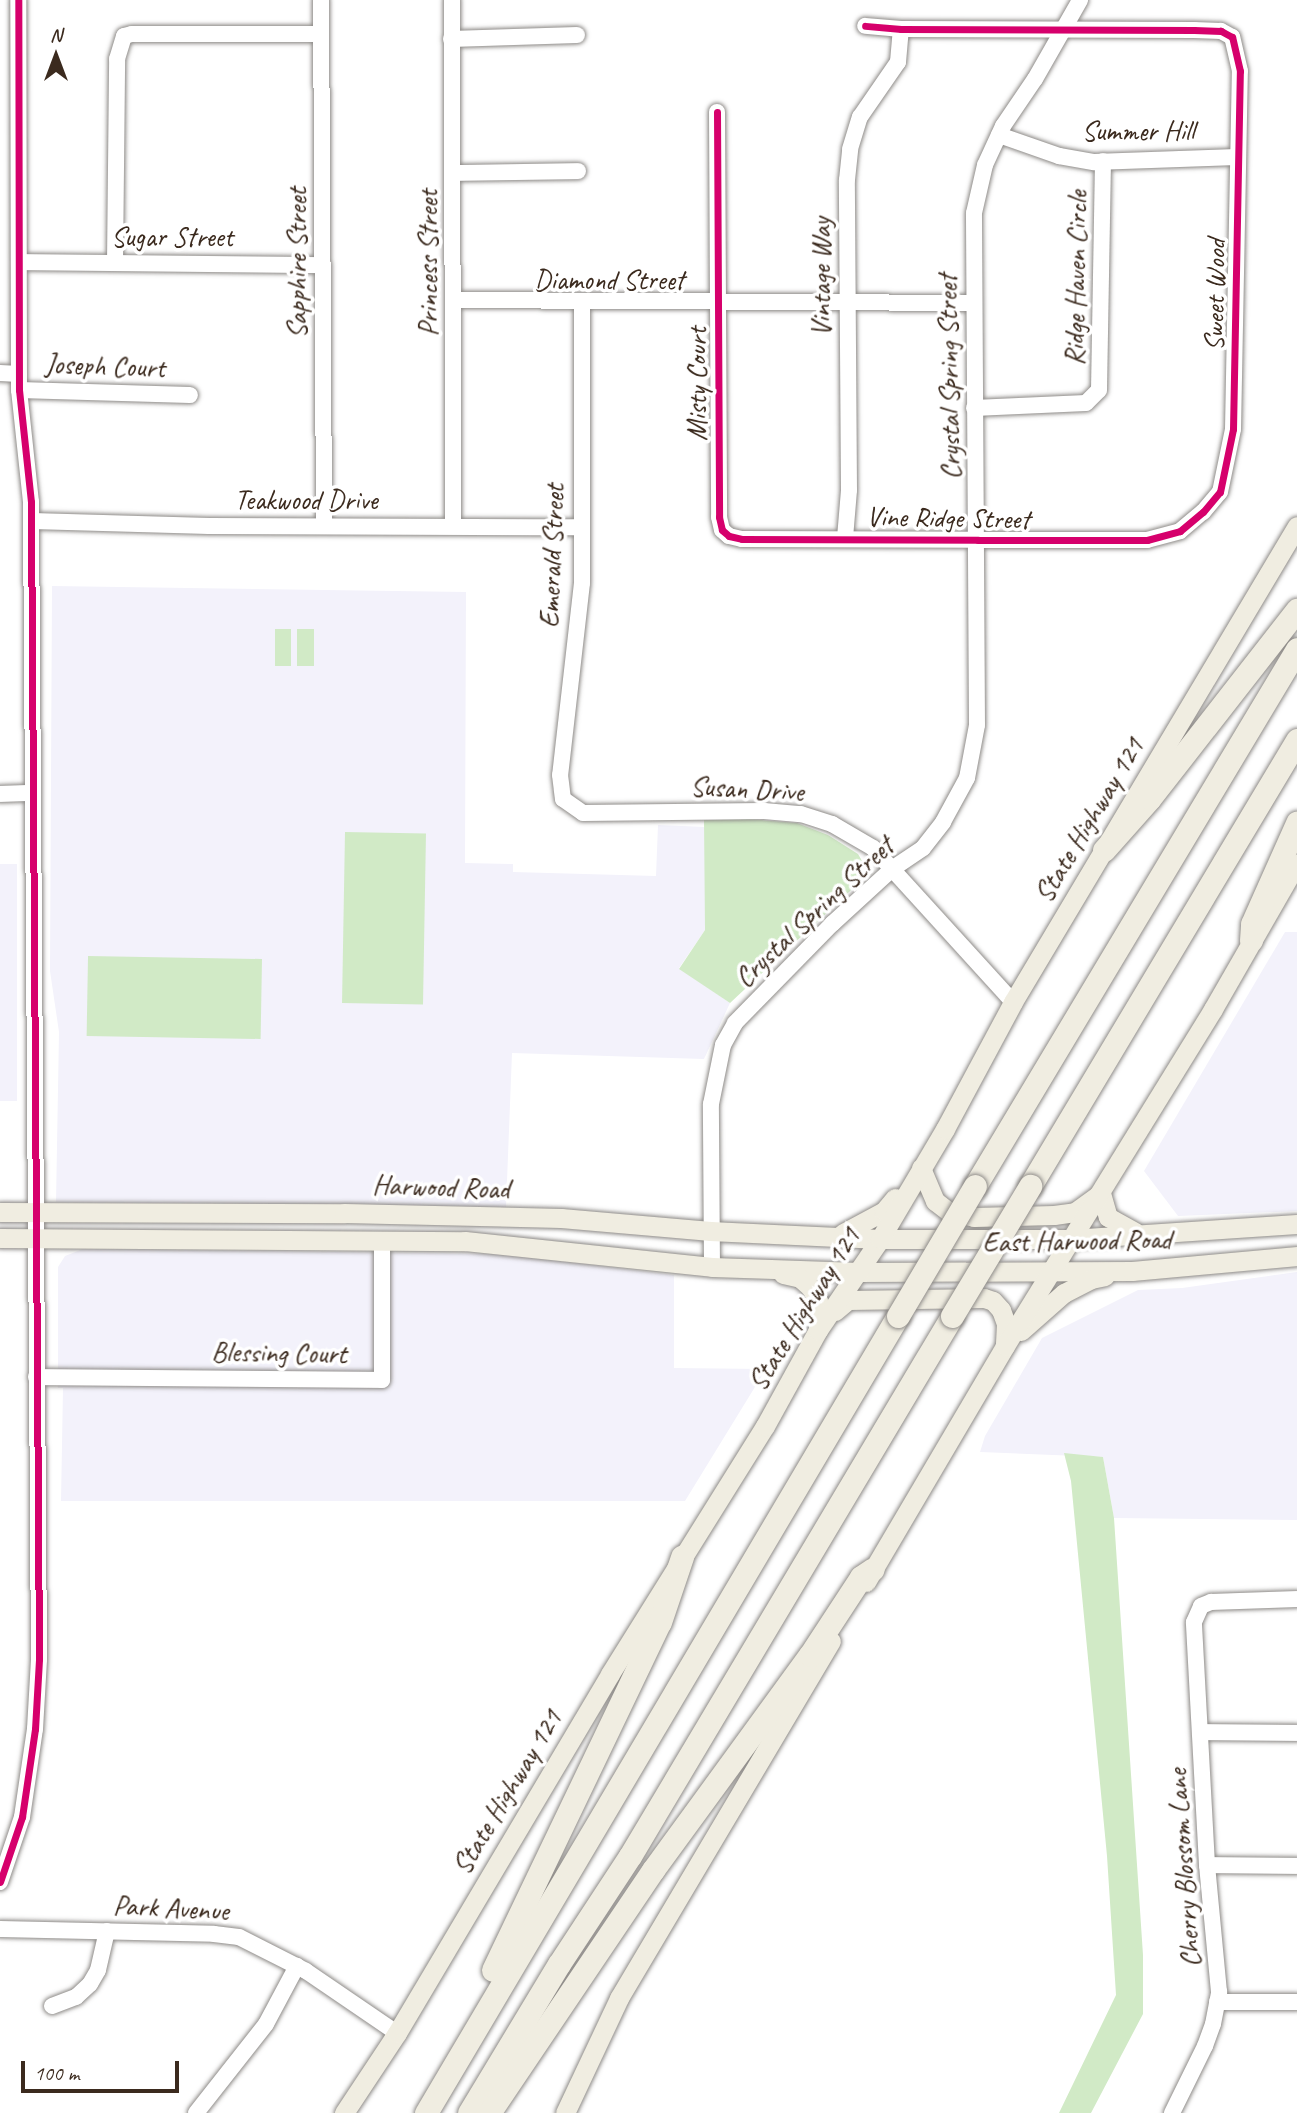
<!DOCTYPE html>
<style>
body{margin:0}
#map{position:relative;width:1297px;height:2113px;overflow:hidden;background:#fff;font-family:Caveat,sans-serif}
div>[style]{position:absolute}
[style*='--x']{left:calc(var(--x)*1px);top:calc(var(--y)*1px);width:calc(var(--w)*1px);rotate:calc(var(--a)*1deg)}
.built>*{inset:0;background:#f3f2fb;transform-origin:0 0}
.green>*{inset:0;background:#d1eac6;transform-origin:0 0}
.roads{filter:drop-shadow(0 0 2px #8e8b88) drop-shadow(0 0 2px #8e8b88)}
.minor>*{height:16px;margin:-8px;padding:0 8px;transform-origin:8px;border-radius:8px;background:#fff}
.major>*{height:19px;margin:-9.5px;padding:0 9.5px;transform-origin:9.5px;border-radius:9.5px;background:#f0ede1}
.highway>*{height:23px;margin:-11.5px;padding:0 11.5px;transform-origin:11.5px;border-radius:11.5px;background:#f0ede1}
.bridges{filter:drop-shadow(0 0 2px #8e8b88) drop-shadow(0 0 2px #8e8b88)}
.highway-bridge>*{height:23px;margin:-11.5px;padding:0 11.5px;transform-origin:11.5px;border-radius:11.5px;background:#f0ede1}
.cycleway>*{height:7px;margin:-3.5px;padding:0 3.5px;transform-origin:3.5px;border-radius:3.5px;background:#d6006c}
span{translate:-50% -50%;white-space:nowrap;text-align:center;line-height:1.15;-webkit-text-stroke:7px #fff;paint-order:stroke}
.street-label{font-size:28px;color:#3b2a1e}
.north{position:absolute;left:21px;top:21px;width:70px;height:70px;-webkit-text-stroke:5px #fff;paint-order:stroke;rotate:0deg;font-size:19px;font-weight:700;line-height:28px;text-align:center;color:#3b2a1e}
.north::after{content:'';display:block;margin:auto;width:24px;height:32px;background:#3b2a1e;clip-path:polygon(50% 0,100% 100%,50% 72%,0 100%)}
.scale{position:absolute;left:21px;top:2061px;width:158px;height:32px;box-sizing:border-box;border:4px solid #3b2a1e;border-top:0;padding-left:9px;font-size:21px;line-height:24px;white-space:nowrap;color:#3b2a1e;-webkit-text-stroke:5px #fff;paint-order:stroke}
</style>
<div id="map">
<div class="built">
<i style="clip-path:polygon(52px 586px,466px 592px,465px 863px,513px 864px,513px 872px,656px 876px,658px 825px,705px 827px,705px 930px,679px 968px,730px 1003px,704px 1059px,512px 1053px,506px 1207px,56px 1202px,59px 1032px,50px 971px)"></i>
<i style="left:0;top:864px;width:17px;height:237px"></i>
<i style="clip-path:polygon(1285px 932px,1297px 932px,1297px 1211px,1178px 1216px,1144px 1171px)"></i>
<i style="clip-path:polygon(83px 1249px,501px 1254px,674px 1275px,674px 1368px,766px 1369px,685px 1501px,61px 1501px,63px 1388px,58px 1388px,58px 1267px,65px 1256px)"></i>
<i style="clip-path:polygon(1297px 1272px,1297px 1520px,1114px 1518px,1103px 1457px,980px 1452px,985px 1436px,1042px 1338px,1138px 1290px,1182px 1288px)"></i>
</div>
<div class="green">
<i style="left:275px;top:629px;width:16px;height:37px"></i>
<i style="left:297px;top:629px;width:17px;height:37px"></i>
<i style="clip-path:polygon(748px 819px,797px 823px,828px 835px,858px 854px,865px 866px,864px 878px,730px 1003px,679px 969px,705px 930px,704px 820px)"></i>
<i style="left:345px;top:832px;width:81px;height:171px;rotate:1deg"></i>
<i style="left:262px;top:959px;width:80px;height:174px;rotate:91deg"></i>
<i style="clip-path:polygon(1064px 1453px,1103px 1457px,1114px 1518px,1143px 1955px,1143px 2014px,1091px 2113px,1059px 2113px,1116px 1995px,1107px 1856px,1071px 1481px)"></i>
</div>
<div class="roads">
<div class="minor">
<i style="--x:321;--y:0;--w:525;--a:89.67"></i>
<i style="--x:452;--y:0;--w:526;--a:89.89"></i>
<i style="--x:451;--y:39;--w:126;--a:-1.8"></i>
<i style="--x:717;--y:112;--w:405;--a:89.7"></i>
<i style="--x:719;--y:517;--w:13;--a:77"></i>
<i style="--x:722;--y:530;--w:9;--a:41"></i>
<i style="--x:729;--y:536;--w:13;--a:13"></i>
<i style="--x:742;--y:539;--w:236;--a:0.2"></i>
<i style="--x:978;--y:540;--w:169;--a:0"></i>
<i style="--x:1147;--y:540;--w:34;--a:-15"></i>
<i style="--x:1180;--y:531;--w:30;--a:-40"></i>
<i style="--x:1203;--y:512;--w:26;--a:-50"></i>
<i style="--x:1220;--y:492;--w:64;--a:-78.3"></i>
<i style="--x:1233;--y:429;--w:358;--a:-88.9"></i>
<i style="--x:1240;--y:71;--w:35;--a:-103"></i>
<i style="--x:1232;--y:37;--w:13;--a:-151"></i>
<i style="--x:1221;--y:31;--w:27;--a:-178"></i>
<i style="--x:1194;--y:30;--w:293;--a:-179.8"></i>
<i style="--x:901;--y:29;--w:36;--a:-175"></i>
<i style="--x:999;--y:135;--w:64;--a:19.3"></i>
<i style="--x:1059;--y:156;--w:36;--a:10"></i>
<i style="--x:1094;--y:162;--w:143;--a:-2"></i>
<i style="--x:454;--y:173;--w:124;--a:-0.9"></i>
<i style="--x:20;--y:262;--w:303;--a:0.6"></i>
<i style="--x:115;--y:263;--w:204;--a:-89.4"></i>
<i style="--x:117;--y:59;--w:24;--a:-73"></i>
<i style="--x:124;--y:36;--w:8;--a:-14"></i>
<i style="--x:132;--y:34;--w:189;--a:0"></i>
<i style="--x:454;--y:300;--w:519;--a:0.33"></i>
<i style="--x:582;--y:301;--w:282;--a:90"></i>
<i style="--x:582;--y:583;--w:193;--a:96.5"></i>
<i style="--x:560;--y:775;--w:24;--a:83"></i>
<i style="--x:563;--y:799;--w:24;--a:35"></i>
<i style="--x:583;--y:813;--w:181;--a:-0.6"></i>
<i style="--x:764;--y:811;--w:37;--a:5"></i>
<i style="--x:801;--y:814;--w:33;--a:18"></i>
<i style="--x:832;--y:824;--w:48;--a:30.3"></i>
<i style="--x:873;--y:848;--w:208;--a:47.7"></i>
<i style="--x:0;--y:373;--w:19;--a:3"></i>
<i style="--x:19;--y:390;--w:171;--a:1.7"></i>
<i style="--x:974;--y:408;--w:112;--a:-2.6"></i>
<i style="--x:1086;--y:403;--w:18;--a:-45"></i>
<i style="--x:1099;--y:390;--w:229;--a:-89"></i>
<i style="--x:32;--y:521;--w:177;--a:1.6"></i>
<i style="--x:209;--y:526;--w:372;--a:0.2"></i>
<i style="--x:845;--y:538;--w:48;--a:-85.2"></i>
<i style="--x:849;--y:490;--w:310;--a:-90.4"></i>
<i style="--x:847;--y:180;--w:31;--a:-84"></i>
<i style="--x:850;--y:149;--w:34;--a:-73"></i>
<i style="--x:860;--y:117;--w:67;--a:-55.4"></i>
<i style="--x:898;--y:62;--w:33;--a:-85"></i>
<i style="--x:0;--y:794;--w:33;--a:-2"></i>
<i style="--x:712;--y:1267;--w:163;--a:-90.4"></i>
<i style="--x:711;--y:1104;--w:60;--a:-78.5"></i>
<i style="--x:723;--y:1045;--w:25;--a:-61"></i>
<i style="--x:735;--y:1023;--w:139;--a:-45.6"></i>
<i style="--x:832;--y:924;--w:81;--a:-42.5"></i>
<i style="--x:892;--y:869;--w:37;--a:-34"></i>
<i style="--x:923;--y:848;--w:33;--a:-52"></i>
<i style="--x:943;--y:822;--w:50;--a:-61.4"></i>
<i style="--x:967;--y:778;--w:54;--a:-79.3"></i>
<i style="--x:977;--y:725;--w:512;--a:-90.34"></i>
<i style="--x:974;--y:213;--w:49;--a:-77.1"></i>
<i style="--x:985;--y:165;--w:43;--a:-65.2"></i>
<i style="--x:1003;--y:126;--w:57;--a:-55.8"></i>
<i style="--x:1035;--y:79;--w:91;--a:-60.3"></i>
<i style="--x:36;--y:1377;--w:346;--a:0.5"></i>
<i style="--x:382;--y:1380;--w:140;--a:-90"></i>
<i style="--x:1200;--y:1732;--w:97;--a:0.6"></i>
<i style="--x:1207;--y:1865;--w:90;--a:0.6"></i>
<i style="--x:0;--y:1882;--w:69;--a:-71.3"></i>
<i style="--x:22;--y:1817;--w:89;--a:-81.6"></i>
<i style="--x:35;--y:1729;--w:70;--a:-86.7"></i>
<i style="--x:39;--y:1659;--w:1157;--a:-90.4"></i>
<i style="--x:31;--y:502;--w:113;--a:-96.1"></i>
<i style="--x:19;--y:390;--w:390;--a:-90.1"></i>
<i style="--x:0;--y:1929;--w:214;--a:1.3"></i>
<i style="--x:214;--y:1934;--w:25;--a:7"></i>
<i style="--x:239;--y:1937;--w:75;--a:26.9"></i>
<i style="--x:306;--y:1971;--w:110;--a:34.3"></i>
<i style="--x:1217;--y:2002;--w:80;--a:0"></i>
<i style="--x:52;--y:2006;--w:26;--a:-21"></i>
<i style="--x:76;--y:1997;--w:19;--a:-43"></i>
<i style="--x:90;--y:1984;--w:16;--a:-60"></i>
<i style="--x:98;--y:1970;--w:40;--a:-77"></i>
<i style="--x:196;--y:2113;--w:113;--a:-51.8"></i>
<i style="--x:266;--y:2024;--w:66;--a:-61.9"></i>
<i style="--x:1172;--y:2113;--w:75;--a:-63.8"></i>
<i style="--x:1205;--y:2046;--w:23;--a:-70"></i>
<i style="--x:1213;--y:2024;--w:33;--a:-79"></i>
<i style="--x:1219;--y:1992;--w:128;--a:-95.4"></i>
<i style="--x:1207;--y:1865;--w:243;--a:-93.1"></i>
<i style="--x:1194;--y:1622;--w:17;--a:-66"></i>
<i style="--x:1201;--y:1606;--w:11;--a:-22"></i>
<i style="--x:1211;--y:1602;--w:86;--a:-2"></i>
</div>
<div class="major">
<i style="--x:921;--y:1168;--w:36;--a:67"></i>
<i style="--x:935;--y:1201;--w:18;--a:38"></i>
<i style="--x:949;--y:1212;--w:25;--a:11"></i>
<i style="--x:974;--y:1217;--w:80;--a:-1.4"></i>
<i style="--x:1054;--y:1215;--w:21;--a:-8"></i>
<i style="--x:1075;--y:1212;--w:32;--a:-36"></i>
<i style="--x:1101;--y:1193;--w:25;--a:74"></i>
<i style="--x:1108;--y:1217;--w:31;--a:29"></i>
<i style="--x:0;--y:1212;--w:344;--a:0.2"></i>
<i style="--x:344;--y:1213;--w:217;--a:1.3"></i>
<i style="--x:561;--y:1218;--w:150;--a:5"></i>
<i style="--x:710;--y:1231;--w:170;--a:2.7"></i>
<i style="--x:880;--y:1239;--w:191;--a:0"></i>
<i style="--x:1071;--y:1239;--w:226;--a:-3.8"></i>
<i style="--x:843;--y:1233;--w:47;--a:-28.2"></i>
<i style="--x:884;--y:1211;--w:17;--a:-50"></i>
<i style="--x:0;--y:1238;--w:465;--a:0.4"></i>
<i style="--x:465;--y:1241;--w:248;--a:6"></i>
<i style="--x:712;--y:1267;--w:147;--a:1.9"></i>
<i style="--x:859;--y:1272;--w:273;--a:-0.2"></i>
<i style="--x:1132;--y:1271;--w:166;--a:-5.2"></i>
<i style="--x:783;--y:1274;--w:17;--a:13"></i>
<i style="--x:800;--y:1278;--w:15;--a:42"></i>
<i style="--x:811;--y:1288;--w:15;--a:62"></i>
<i style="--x:818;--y:1301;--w:29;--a:90"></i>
<i style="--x:835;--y:1311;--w:17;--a:-40"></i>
<i style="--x:848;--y:1300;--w:136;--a:-0.8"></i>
<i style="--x:984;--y:1298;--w:9;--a:18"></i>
<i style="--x:993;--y:1301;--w:12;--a:48"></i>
<i style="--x:1001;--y:1310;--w:15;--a:70"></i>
<i style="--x:1006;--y:1324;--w:21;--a:93"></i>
<i style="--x:1021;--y:1331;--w:57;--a:-41.5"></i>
<i style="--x:1064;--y:1293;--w:30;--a:-27"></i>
<i style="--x:1091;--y:1279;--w:14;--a:-12"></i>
<i style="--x:866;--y:1582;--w:274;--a:-59.5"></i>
<i style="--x:1005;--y:1346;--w:396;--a:-58.3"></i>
<i style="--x:1213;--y:1009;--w:168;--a:-60.1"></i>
<i style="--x:344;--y:2113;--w:96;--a:-56.5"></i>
<i style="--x:397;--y:2033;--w:417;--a:-59.3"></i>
<i style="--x:610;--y:1674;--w:292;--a:-58"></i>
<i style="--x:765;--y:1426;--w:110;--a:-61.1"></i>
<i style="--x:818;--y:1330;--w:110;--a:-55.7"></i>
<i style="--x:880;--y:1239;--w:128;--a:-59.4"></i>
<i style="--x:945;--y:1129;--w:144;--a:-61.8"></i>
<i style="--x:1013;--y:1002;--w:554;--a:-59.18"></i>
<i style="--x:565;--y:2113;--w:127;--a:-64.8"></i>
<i style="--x:619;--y:1998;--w:415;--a:-59.3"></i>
</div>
<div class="highway">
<i style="--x:1104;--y:850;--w:69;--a:-48.5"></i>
<i style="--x:1150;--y:798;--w:239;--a:-52"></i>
<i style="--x:1251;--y:940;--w:16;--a:-86"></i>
<i style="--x:1252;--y:924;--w:111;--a:-66"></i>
<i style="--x:975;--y:1186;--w:626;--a:-59.05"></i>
<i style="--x:1030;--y:1186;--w:520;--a:-59.09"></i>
<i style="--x:493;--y:1970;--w:386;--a:-64.4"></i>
<i style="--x:660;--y:1622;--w:69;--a:-71.3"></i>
<i style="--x:426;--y:2113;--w:926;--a:-59.37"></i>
<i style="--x:469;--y:2113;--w:174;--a:-58.9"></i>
<i style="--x:559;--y:1964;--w:129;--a:-56.7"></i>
<i style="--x:630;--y:1856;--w:629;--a:-59.19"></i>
<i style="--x:489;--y:2113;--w:293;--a:-56"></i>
<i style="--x:653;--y:1870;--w:266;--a:-53.9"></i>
<i style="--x:810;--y:1655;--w:93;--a:-56.8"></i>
<i style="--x:861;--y:1577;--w:14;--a:-34"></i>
</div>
</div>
<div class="bridges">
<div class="highway-bridge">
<i style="--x:898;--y:1316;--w:151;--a:-59.4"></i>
<i style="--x:952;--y:1316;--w:152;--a:-59"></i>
</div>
</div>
<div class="cycleway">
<i style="--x:717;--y:112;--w:405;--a:89.7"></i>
<i style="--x:719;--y:517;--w:13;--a:77"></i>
<i style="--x:722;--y:530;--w:9;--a:41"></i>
<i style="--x:729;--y:536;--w:13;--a:13"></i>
<i style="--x:742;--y:539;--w:236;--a:0.2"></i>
<i style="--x:978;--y:540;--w:169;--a:0"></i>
<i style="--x:1147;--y:540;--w:34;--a:-15"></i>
<i style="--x:1180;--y:531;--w:30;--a:-40"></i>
<i style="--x:1203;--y:512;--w:26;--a:-50"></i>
<i style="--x:1220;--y:492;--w:64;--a:-78.3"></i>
<i style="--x:1233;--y:429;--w:358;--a:-88.9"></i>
<i style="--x:1240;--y:71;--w:35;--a:-103"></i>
<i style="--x:1232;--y:37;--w:13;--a:-151"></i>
<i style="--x:1221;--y:31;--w:27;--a:-178"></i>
<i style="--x:1194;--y:30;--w:293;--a:-179.8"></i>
<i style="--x:901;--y:29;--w:36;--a:-175"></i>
<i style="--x:0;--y:1882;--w:69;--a:-71.3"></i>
<i style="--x:22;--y:1817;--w:89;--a:-81.6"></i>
<i style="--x:35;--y:1729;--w:70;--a:-86.7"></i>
<i style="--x:39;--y:1659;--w:1157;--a:-90.4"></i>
<i style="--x:31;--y:502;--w:113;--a:-96.1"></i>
<i style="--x:19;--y:390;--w:390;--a:-90.1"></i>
</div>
<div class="street-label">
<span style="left:1138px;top:131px">Summer Hill</span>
<span style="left:172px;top:237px">Sugar Street</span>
<span style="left:297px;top:263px;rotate:-90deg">Sapphire Street</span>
<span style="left:428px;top:263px;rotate:-90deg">Princess Street</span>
<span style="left:821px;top:277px;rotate:-90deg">Vintage Way</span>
<span style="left:1076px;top:278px;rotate:-89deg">Ridge Haven Circle</span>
<span style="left:609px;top:280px">Diamond Street</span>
<span style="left:1215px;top:295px;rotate:-89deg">Sweet Wood</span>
<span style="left:105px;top:366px;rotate:2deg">Joseph Court</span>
<span style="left:949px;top:377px;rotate:-91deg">Crystal Spring Street</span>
<span style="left:697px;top:384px;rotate:-90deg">Misty Court</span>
<span style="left:306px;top:500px">Teakwood Drive</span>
<span style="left:948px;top:518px;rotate:1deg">Vine Ridge Street</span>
<span style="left:552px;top:556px;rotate:-88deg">Emerald Street</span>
<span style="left:747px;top:789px;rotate:3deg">Susan Drive</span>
<span style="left:1089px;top:820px;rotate:-59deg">State Highway 121</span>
<span style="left:814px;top:912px;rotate:-43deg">Crystal Spring Street</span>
<span style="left:441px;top:1187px;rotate:2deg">Harwood Road</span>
<span style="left:1077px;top:1241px;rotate:-1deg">East Harwood Road</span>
<span style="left:804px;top:1309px;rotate:-58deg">State Highway 121</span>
<span style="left:279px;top:1353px;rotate:1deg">Blessing Court</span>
<span style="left:507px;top:1792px;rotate:-59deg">State Highway 121</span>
<span style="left:1184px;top:1868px;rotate:-94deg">Cherry Blossom Lane</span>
<span style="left:171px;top:1908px;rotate:3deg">Park Avenue</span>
</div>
<div class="north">N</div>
<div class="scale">100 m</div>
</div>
